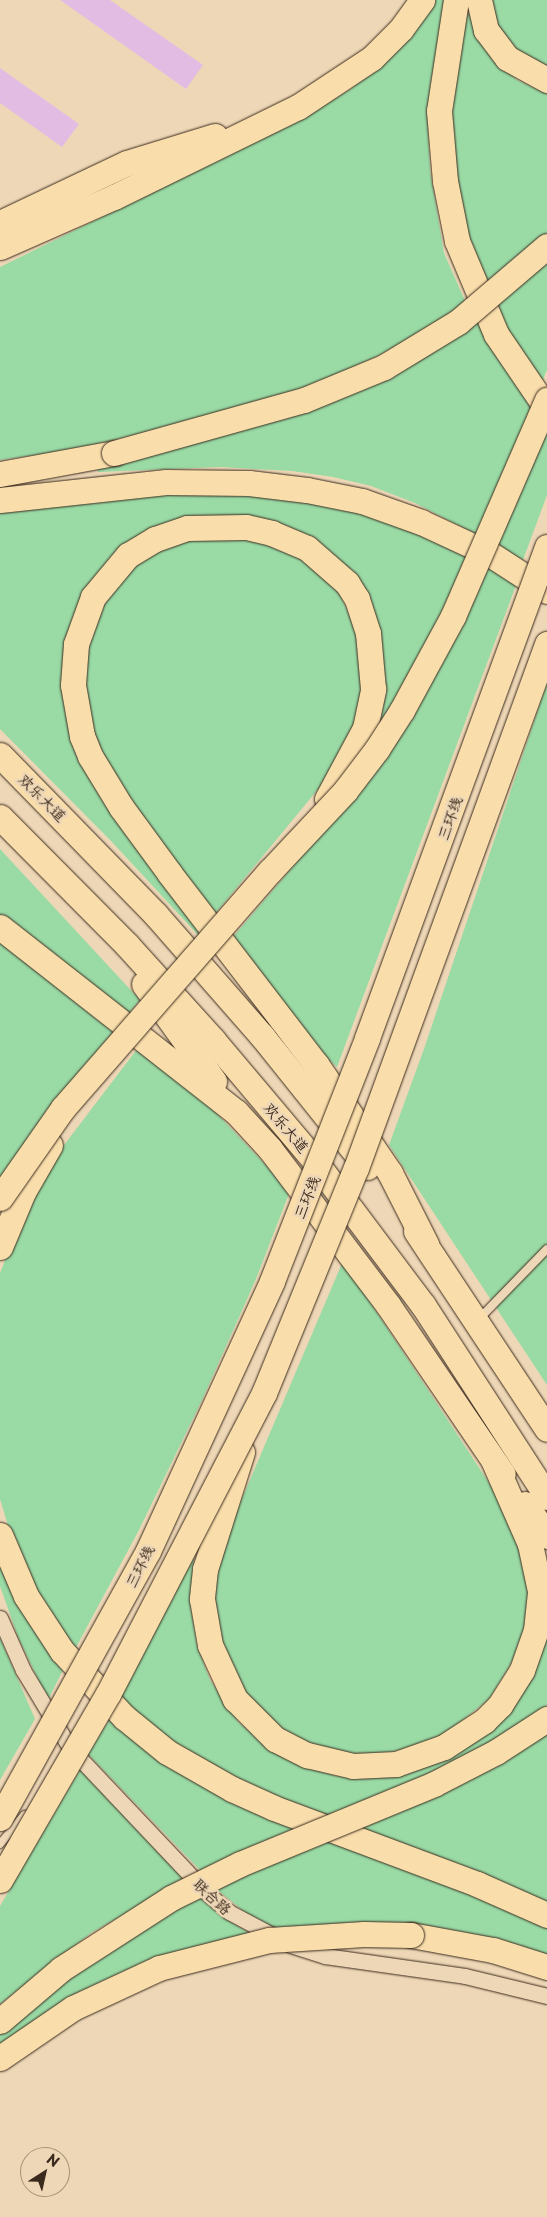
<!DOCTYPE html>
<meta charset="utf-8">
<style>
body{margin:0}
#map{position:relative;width:547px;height:2217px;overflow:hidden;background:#eed7b6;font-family:"Playpen Sans","LXGW WenKai TC",sans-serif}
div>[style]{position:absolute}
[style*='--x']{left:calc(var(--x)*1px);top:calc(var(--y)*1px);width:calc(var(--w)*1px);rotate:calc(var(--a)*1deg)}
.green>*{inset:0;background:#99daa5}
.building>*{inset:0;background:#e3bce4}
.roads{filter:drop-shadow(0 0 1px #3b2a1e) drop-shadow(0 0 1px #3b2a1e)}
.service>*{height:8px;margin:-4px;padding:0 4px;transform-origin:4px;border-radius:4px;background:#eed7b6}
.minor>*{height:15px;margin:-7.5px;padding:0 7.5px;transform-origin:7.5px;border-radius:7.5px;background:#eed7b6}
.trunk>*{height:25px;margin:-12.5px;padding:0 12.5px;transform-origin:12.5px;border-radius:12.5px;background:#f9deab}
.bridges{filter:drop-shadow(0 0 1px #3b2a1e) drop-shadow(0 0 1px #3b2a1e)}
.trunk-bridge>*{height:25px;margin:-12.5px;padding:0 12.5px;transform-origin:12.5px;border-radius:12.5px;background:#f9deab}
span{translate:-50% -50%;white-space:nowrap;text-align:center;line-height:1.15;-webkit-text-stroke:5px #eed7b6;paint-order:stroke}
.street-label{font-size:15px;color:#3b2a1e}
.north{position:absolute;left:20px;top:2147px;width:50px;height:50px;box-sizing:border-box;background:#eed7b6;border:1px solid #a69279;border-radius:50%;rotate:35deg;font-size:14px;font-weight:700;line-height:20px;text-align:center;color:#3b2a1e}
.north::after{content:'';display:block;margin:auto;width:18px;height:22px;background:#3b2a1e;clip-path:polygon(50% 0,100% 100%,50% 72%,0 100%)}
</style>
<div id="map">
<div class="green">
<i style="clip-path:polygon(435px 0,450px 0,431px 80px,428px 129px,430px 170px,444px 253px,466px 303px,396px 347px,316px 385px,242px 409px,72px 450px,0 460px,0 267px,300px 120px,351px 89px,387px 59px)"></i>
<i style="clip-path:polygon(486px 0,547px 0,547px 71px,530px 64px,501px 36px)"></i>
<i style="clip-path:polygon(467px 14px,470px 14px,496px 62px,517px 80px,547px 94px,547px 233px,486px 288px,463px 234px,452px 157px,451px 102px)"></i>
<i style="clip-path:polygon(547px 260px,547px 370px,540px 386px,493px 310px)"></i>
<i style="clip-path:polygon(476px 319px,532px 406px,477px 535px,415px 503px,371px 486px,333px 477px,292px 471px,220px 467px,98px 472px,97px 466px,200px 440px)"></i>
<i style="clip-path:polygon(547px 424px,547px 495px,523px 560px,496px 545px)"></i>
<i style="clip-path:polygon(210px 488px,333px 504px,402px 525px,469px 555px,455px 588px,379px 728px,375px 725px,382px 653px,374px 614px,255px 518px,202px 516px,81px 597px,64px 645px,63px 686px,203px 928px,198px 935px,112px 842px,0 729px,0 507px)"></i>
<i style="clip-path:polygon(248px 536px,302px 556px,338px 590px,355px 628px,363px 686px,353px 733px,324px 782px,214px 915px,111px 776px,90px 727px,82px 667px,94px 619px,119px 577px,150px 554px,189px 538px)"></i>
<i style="clip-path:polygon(489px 563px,518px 580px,337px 1067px,323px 1055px,232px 938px,314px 842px)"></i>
<i style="clip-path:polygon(547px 683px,547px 1385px,389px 1145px,424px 1049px)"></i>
<i style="clip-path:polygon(0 849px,140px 1000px,129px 1013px,0 915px)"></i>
<i style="clip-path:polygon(0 938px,118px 1026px,0 1178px)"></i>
<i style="clip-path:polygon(141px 1044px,208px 1104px,290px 1191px,256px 1279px,202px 1400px,139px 1530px,73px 1653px,52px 1623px,13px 1542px,0 1499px,0 1273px,15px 1235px,58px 1153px)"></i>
<i style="clip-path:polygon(343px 1261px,497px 1495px,511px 1523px,528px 1578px,528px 1611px,523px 1632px,513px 1660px,489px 1699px,449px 1731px,410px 1749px,361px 1756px,334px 1752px,289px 1735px,270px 1720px,249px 1698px,224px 1656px,214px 1608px,215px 1584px,227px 1534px)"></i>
<i style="clip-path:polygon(0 1552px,64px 1668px,48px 1700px,18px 1637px,0 1586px)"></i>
<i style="clip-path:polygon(194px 1557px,191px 1609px,197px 1646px,210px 1680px,239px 1723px,285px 1759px,336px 1776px,357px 1777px,470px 1744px,547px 1624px,547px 1705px,501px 1737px,442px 1769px,326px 1819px,213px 1774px,119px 1699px)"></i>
<i style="clip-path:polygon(0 1638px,35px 1719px,0 1780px)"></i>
<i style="clip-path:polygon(113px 1714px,309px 1826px,201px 1871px,88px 1754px)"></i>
<i style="clip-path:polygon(547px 1729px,547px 1907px,352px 1829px)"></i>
<i style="clip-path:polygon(80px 1770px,184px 1880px,91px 1933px,0 2004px,0 1906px)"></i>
<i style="clip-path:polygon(335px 1839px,547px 1925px,547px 1956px,279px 1930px,246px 1913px,215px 1888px)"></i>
<i style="clip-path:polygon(199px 1896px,222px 1917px,253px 1935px,0 2048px,0 2035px,30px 2006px,104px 1950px)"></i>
</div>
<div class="building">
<i style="clip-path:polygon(60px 0,110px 0,203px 65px,186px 89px)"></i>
<i style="clip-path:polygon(0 68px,79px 124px,62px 147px,0 103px)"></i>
</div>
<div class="roads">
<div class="service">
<i style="--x:478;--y:1320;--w:99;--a:-45.8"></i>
<i style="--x:0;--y:1844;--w:38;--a:-50"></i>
</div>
<div class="minor">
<i style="--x:0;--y:1618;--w:57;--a:66.1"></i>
<i style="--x:23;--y:1670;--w:91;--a:58.9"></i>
<i style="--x:70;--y:1748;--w:202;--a:46.6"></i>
<i style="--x:209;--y:1895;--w:26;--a:40"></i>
<i style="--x:229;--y:1912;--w:70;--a:28"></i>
<i style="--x:291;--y:1945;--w:36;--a:18"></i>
<i style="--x:325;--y:1956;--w:141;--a:8.1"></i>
<i style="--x:465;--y:1976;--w:84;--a:13.7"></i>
</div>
<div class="trunk">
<i style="--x:456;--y:0;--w:112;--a:98.7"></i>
<i style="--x:439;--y:111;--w:70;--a:85.1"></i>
<i style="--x:445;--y:181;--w:61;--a:78.7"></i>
<i style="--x:457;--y:241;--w:101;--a:67.2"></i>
<i style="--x:496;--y:334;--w:91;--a:55.8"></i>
<i style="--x:479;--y:0;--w:31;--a:77"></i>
<i style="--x:486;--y:30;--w:35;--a:53"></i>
<i style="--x:507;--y:58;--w:46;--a:28.8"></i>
<i style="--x:0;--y:223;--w:140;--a:-25.3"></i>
<i style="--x:127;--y:163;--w:92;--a:-17.1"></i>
<i style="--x:0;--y:247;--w:124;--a:-23.7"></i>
<i style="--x:114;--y:197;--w:205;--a:-26.1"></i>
<i style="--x:298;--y:107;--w:89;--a:-33.5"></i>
<i style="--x:372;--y:58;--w:41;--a:-45"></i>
<i style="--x:401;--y:29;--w:36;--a:-54"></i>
<i style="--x:0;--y:474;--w:116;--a:-10.4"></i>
<i style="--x:0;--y:500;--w:167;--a:-6.2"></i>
<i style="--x:166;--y:482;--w:83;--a:0.7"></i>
<i style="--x:249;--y:483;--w:58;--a:6.9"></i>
<i style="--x:307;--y:490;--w:56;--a:11.3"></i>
<i style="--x:362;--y:501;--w:63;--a:19.6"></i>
<i style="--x:421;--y:522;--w:76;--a:24.9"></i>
<i style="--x:490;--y:554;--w:68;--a:33"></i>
<i style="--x:0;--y:755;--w:223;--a:45.7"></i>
<i style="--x:156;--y:915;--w:161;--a:48.8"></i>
<i style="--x:262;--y:1036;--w:168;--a:51.3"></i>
<i style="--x:327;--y:799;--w:81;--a:-61.8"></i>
<i style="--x:365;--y:728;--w:40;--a:-78"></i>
<i style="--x:373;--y:689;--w:56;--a:-95.1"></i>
<i style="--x:368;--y:633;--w:36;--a:-108"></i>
<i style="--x:357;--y:599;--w:19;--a:-122"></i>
<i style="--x:347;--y:583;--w:53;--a:-138.8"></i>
<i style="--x:307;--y:548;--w:38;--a:-157"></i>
<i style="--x:272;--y:533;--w:27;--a:-167"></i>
<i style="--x:246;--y:527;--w:59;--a:179"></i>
<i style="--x:187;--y:528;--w:34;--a:161"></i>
<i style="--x:155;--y:539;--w:31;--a:149"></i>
<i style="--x:128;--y:555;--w:55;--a:129.8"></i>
<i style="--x:93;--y:597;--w:50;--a:109.9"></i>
<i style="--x:76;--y:644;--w:41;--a:94.2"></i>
<i style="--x:73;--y:685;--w:52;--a:80"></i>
<i style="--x:82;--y:736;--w:22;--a:68"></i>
<i style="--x:90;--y:756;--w:60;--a:58.7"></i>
<i style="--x:121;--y:807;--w:83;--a:53.8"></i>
<i style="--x:170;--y:874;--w:240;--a:52.5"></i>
<i style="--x:316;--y:1064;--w:132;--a:55.8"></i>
<i style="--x:390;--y:1173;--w:80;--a:63.1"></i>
<i style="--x:0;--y:817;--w:180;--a:45.2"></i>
<i style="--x:127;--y:945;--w:128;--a:47.8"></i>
<i style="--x:213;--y:1040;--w:157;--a:49.9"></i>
<i style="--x:314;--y:1160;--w:181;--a:53.1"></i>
<i style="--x:423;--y:1305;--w:229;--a:57.1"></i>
<i style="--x:0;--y:927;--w:300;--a:38.1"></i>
<i style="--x:236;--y:1112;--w:50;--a:47.4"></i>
<i style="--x:270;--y:1149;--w:196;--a:52.9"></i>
<i style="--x:388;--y:1305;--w:204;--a:55.8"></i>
<i style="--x:144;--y:984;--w:120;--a:54.2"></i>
<i style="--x:416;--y:1231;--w:237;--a:56.5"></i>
<i style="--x:0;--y:1247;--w:60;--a:-67.3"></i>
<i style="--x:23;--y:1192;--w:54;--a:-60.1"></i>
<i style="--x:242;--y:1452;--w:123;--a:107.5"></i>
<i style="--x:205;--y:1569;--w:30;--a:96"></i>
<i style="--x:202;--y:1599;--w:47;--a:80.1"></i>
<i style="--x:210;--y:1645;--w:60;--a:65.2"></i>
<i style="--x:235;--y:1699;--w:57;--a:45"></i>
<i style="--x:275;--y:1739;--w:36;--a:27"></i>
<i style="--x:307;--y:1755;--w:47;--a:13.4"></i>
<i style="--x:353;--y:1766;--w:43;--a:-2.7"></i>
<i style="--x:396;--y:1764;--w:51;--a:-19.5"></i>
<i style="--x:444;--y:1747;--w:48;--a:-33"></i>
<i style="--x:484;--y:1721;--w:23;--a:-45"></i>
<i style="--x:500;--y:1705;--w:41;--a:-57.8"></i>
<i style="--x:522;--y:1670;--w:42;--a:-70.7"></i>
<i style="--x:536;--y:1630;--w:39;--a:-84"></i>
<i style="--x:540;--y:1591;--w:48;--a:-102"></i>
<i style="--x:530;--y:1544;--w:90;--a:-113.7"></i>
<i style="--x:525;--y:1504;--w:39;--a:55"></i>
<i style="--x:0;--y:1535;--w:66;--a:66.9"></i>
<i style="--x:26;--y:1596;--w:66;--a:56.8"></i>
<i style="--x:62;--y:1651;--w:91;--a:46.8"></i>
<i style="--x:124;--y:1717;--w:55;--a:39.1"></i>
<i style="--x:167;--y:1752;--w:75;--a:29.6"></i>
<i style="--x:232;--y:1789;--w:46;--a:24.3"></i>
<i style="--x:274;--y:1808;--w:217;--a:20.5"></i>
<i style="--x:477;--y:1884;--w:77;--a:23.9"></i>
<i style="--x:411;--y:1935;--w:83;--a:10.4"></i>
<i style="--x:493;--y:1950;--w:57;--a:17.5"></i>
</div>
</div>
<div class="bridges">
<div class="trunk-bridge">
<i style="--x:114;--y:453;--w:197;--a:-15.6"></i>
<i style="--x:304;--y:400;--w:87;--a:-22.4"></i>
<i style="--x:384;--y:367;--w:87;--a:-31.3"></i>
<i style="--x:458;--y:322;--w:117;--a:-40.5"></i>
<i style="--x:0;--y:1198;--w:110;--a:-55"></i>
<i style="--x:63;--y:1108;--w:315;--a:-48.9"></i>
<i style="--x:270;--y:871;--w:110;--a:-46.8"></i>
<i style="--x:345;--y:791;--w:53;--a:-52.7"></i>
<i style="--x:377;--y:749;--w:46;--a:-57.3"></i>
<i style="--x:402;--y:710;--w:107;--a:-61.5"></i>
<i style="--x:453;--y:616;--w:236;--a:-66.5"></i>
<i style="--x:0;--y:1818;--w:305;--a:-61"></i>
<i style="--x:148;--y:1551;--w:297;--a:-65.3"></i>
<i style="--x:272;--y:1281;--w:261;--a:-68.6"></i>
<i style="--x:367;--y:1038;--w:523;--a:-69.87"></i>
<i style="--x:0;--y:1880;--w:215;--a:-59.9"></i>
<i style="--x:108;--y:1694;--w:339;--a:-62.6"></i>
<i style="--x:264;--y:1393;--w:243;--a:-67.8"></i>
<i style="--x:356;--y:1168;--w:558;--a:-69.97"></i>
<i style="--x:0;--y:2021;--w:80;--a:-40.4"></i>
<i style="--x:61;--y:1969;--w:131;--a:-32.8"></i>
<i style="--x:171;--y:1898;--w:77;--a:-26.2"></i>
<i style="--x:240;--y:1864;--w:210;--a:-22.4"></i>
<i style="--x:434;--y:1784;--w:70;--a:-27.3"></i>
<i style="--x:496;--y:1752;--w:61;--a:-32.9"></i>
<i style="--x:0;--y:2058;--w:88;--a:-34.4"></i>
<i style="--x:73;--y:2008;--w:95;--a:-24.9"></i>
<i style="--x:159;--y:1968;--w:114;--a:-14.3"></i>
<i style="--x:269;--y:1940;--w:95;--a:-3.6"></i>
<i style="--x:364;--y:1934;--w:47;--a:1.2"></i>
</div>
</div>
<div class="street-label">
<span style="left:43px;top:797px;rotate:45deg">欢乐大道</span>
<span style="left:449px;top:818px;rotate:-70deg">三环线</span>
<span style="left:287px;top:1127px;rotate:50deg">欢乐大道</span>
<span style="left:306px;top:1197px;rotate:-68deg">三环线</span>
<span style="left:139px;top:1566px;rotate:-63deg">三环线</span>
<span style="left:213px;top:1896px;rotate:42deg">联合路</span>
</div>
<div class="north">N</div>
</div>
